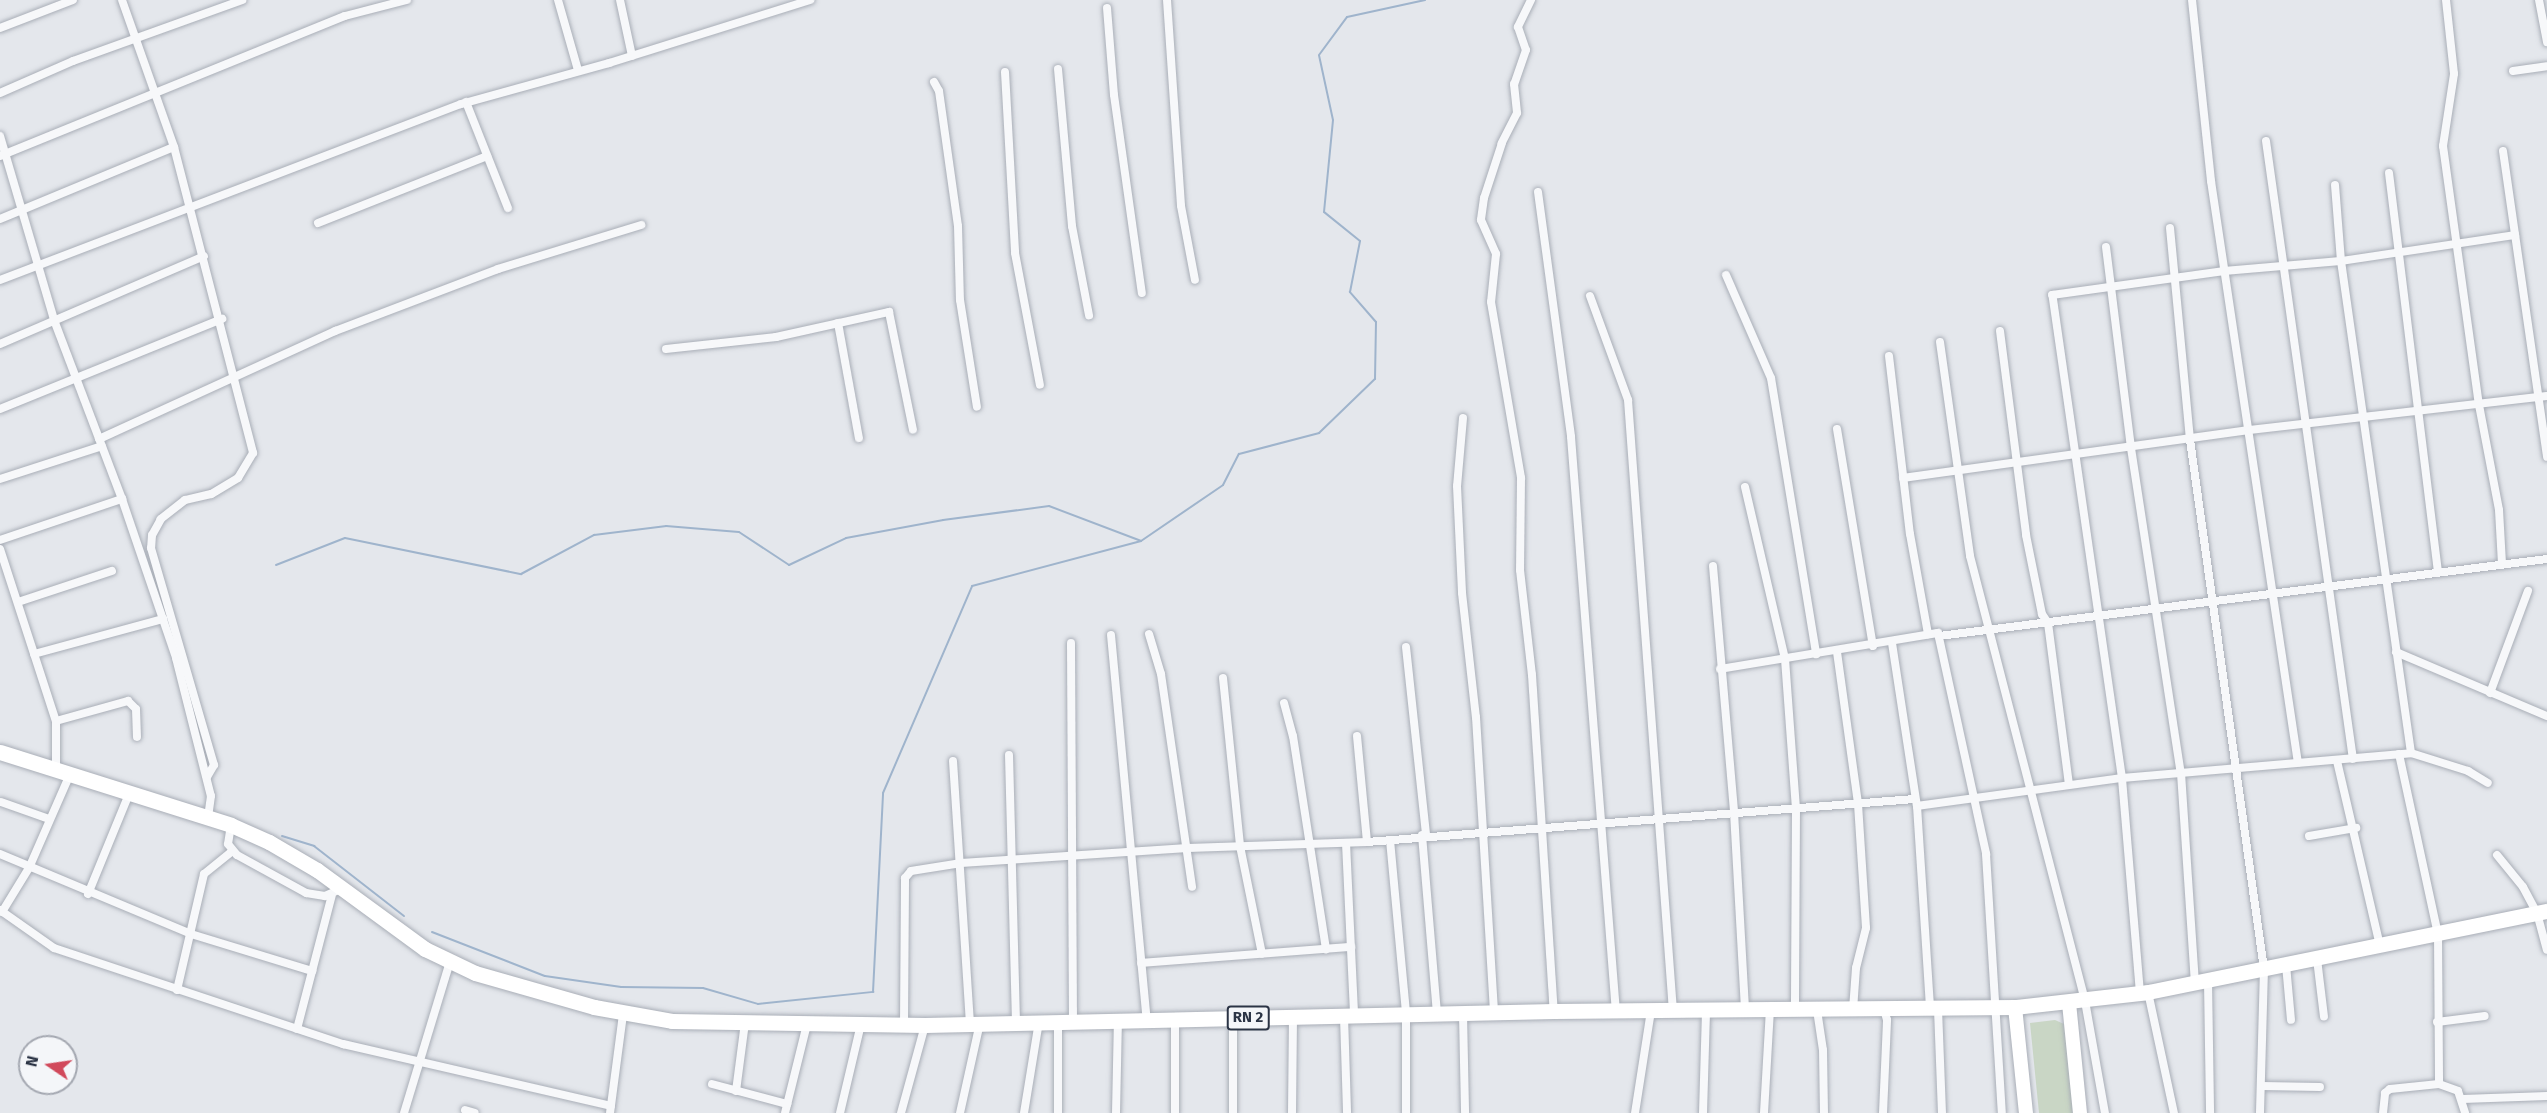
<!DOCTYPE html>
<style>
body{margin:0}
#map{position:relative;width:2547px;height:1113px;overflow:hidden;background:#e4e7ec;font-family:"Fira Sans",sans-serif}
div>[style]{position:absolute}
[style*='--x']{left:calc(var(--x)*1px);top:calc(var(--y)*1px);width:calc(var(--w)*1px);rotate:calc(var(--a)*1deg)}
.green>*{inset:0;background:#c9d6c5}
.stream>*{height:2px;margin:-1px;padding:0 1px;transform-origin:1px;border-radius:1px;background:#9fb4cc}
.roads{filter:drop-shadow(0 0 2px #a9aeb7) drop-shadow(0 0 2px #a9aeb7)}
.street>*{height:8px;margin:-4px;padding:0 4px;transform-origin:4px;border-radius:4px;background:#f7f8fa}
.primary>*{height:14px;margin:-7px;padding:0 7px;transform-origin:7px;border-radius:7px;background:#fff}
.highway>*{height:15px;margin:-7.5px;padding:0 7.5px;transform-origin:7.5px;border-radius:7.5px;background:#fff}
span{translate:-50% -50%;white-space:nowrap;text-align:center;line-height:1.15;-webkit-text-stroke:5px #f4f6f9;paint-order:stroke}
.shield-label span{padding:2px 4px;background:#f4f6f9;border:2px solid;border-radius:4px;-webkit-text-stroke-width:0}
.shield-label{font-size:15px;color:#2b3445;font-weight:700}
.north{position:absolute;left:18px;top:1035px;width:60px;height:60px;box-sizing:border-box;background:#f4f6f9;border:2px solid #a4a8b1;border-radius:50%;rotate:283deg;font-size:16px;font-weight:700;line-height:24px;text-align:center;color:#2b3445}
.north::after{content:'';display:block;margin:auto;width:21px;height:27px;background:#d1495b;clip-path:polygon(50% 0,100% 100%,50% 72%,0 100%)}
</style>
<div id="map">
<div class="green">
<i style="clip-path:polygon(2055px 1020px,2064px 1024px,2074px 1113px,2039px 1113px,2030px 1023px)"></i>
</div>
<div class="stream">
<i style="--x:276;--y:565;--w:74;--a:-21.4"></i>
<i style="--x:345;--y:538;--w:180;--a:11.6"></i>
<i style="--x:521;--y:574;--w:83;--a:-28.1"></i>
<i style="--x:594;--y:535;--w:73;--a:-7.1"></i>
<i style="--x:666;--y:526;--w:73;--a:4.7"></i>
<i style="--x:739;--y:532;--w:60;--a:33.4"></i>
<i style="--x:789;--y:565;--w:63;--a:-25.3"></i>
<i style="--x:846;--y:538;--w:99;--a:-10.5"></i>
<i style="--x:943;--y:520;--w:107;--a:-7.5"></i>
<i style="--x:1049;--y:506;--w:98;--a:20.8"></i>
<i style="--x:282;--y:836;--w:34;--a:17"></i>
<i style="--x:314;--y:846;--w:114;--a:37.9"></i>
<i style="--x:432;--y:932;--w:121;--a:21.3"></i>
<i style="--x:545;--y:976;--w:77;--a:8.2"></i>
<i style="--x:621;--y:987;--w:82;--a:0.7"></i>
<i style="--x:703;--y:988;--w:57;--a:16.2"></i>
<i style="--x:758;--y:1004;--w:116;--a:-6"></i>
<i style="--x:873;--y:992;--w:199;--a:-87.1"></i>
<i style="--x:883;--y:793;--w:225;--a:-66.7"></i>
<i style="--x:972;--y:586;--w:175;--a:-14.9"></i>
<i style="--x:1141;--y:541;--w:99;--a:-34.3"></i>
<i style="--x:1223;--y:485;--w:35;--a:-63"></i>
<i style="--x:1239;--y:454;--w:83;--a:-14.7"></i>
<i style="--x:1319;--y:433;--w:78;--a:-44"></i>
<i style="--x:1375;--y:379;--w:57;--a:-89"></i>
<i style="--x:1376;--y:322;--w:40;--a:-131"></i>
<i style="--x:1350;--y:292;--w:52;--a:-78.9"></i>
<i style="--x:1360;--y:241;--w:46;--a:-141.1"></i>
<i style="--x:1324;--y:212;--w:92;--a:-84.4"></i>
<i style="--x:1333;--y:120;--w:66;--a:-102.2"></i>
<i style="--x:1319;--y:55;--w:47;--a:-53.6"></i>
<i style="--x:1347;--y:17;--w:80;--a:-12.3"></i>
</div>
<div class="roads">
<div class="street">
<i style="--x:122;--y:0;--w:156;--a:70.5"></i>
<i style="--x:174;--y:147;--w:316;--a:75.5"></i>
<i style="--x:253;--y:453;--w:29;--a:121"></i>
<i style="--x:238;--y:478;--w:31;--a:149"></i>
<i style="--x:211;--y:494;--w:27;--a:167"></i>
<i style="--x:185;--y:500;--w:31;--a:142"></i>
<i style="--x:161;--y:519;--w:18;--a:119"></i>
<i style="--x:152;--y:535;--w:13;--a:94"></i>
<i style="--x:151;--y:548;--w:226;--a:73.8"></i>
<i style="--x:214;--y:765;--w:14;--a:120"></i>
<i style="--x:558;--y:0;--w:73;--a:74.1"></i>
<i style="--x:620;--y:0;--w:57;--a:77.9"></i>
<i style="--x:1167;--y:0;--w:206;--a:86.1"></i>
<i style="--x:1181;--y:206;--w:75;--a:79.3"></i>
<i style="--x:1531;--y:0;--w:30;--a:116"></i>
<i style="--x:1518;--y:27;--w:24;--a:71"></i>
<i style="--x:1526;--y:50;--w:36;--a:109"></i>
<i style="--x:1514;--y:84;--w:29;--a:84"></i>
<i style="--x:1517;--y:113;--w:34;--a:117"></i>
<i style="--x:1502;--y:143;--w:58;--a:108.1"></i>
<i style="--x:1484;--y:198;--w:22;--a:98"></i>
<i style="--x:1481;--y:220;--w:37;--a:66"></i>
<i style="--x:1496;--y:254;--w:48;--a:95.9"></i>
<i style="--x:1491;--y:302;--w:179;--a:80.3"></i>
<i style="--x:1521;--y:478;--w:92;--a:90.6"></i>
<i style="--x:1520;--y:570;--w:106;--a:83.5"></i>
<i style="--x:1532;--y:675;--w:337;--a:86.3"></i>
<i style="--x:2192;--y:0;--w:182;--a:84"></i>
<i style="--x:2211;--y:181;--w:588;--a:81.5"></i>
<i style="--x:2446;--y:0;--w:74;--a:83.8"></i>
<i style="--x:2454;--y:74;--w:73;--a:98.7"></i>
<i style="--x:2443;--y:146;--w:261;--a:82.1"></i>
<i style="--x:2479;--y:405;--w:107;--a:79.2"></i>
<i style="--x:2499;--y:510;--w:53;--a:86.8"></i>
<i style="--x:2539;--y:0;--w:43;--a:79.2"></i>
<i style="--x:1107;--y:8;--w:87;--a:85.4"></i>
<i style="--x:1114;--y:95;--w:200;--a:82"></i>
<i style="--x:0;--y:28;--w:78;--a:-21"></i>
<i style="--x:1058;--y:69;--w:158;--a:84.9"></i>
<i style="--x:1072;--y:226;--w:91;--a:79.2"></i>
<i style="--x:2513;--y:71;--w:34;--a:-8"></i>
<i style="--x:1005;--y:72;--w:181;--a:86.8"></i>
<i style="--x:1015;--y:253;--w:134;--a:79.3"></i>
<i style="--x:934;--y:82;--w:10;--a:61"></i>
<i style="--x:939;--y:91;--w:136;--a:82"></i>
<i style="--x:958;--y:226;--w:74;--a:88.5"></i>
<i style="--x:960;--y:300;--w:108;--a:81"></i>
<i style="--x:0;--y:93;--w:80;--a:-23.7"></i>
<i style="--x:73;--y:61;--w:180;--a:-19.8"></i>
<i style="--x:466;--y:102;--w:114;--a:68.4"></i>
<i style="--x:0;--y:136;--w:192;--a:73.6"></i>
<i style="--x:54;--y:320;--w:191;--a:69.2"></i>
<i style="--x:122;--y:499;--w:168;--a:71.2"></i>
<i style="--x:176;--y:658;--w:142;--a:75.8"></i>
<i style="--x:211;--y:796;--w:22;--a:98"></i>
<i style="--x:2266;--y:141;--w:624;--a:81.99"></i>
<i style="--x:2503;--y:151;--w:309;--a:81.8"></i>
<i style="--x:0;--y:156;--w:372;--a:-22.1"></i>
<i style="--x:345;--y:16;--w:64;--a:-14.5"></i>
<i style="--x:2389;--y:173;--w:401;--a:83"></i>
<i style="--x:2335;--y:185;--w:76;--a:85.5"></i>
<i style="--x:2341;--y:261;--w:497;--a:81.9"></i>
<i style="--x:1538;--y:192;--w:247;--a:82.3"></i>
<i style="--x:1571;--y:437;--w:577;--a:85.53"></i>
<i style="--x:0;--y:219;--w:188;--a:-22.5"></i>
<i style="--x:318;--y:223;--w:182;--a:-21.6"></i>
<i style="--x:2170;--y:228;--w:213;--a:84.6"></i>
<i style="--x:2190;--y:440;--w:534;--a:82.04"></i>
<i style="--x:2264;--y:969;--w:144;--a:91.6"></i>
<i style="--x:2106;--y:247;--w:203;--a:82.9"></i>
<i style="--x:2131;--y:448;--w:329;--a:81.3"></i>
<i style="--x:2181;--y:773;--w:210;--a:86.2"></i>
<i style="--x:1726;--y:275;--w:112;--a:66.4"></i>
<i style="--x:1771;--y:378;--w:280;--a:80.7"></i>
<i style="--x:0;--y:280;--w:493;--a:-20.9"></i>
<i style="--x:461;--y:104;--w:154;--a:-15.5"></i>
<i style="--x:609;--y:63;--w:211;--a:-17.4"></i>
<i style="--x:1590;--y:296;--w:111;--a:69.9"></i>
<i style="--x:1628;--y:400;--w:613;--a:85.79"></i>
<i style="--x:838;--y:323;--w:117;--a:79.7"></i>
<i style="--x:2000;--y:331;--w:206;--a:82.7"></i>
<i style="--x:2026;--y:535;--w:81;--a:78.6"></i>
<i style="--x:2042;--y:614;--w:11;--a:56"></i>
<i style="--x:2048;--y:623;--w:162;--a:82.6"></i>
<i style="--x:1940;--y:342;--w:216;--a:82"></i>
<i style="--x:1970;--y:556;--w:460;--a:75.5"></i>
<i style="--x:2085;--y:1001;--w:114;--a:79.9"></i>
<i style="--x:0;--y:344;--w:222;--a:-23.3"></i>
<i style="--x:666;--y:349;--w:111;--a:-6.2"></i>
<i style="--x:776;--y:337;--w:116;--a:-12.5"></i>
<i style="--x:889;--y:312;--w:120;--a:78.5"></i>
<i style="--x:1889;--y:356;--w:179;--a:83.3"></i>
<i style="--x:1910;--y:534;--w:102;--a:79.8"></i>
<i style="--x:0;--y:409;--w:240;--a:-22.1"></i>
<i style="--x:1463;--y:418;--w:68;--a:95"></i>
<i style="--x:1457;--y:486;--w:107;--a:87.3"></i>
<i style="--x:1462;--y:593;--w:125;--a:83.6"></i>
<i style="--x:1476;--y:717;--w:297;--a:86.5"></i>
<i style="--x:1837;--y:429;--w:220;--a:80.6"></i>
<i style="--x:99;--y:439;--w:260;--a:-24.6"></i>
<i style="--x:335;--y:331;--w:174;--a:-20.8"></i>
<i style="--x:498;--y:269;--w:150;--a:-17.1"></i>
<i style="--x:1903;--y:478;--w:349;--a:-7.9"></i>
<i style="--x:2249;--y:430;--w:300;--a:-6.5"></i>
<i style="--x:0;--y:479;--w:107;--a:-17.9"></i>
<i style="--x:1745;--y:487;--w:177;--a:76.9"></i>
<i style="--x:1785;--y:659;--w:149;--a:85.8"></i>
<i style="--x:1796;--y:808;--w:202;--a:90.3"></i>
<i style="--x:0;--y:540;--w:129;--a:-18.6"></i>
<i style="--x:0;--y:549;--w:181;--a:72"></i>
<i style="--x:56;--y:721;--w:49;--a:90"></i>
<i style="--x:1713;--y:566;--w:247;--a:85.1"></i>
<i style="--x:1734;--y:812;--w:198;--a:86.8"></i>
<i style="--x:18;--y:602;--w:99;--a:-18.3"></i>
<i style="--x:1149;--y:634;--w:42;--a:73.3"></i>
<i style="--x:1161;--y:674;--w:215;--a:81.7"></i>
<i style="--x:1111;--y:635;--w:387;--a:84.7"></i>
<i style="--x:1939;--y:636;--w:613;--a:-7.22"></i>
<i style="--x:1071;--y:643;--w:377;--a:89.7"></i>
<i style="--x:1892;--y:643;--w:165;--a:81.3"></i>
<i style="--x:1917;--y:806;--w:203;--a:86.3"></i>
<i style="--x:1406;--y:647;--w:189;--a:83.9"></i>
<i style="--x:1837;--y:652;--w:153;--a:82.1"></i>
<i style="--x:1858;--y:804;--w:124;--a:86.3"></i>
<i style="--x:1866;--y:928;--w:41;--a:104"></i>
<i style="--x:1856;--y:968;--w:42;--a:94.1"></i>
<i style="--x:2396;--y:652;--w:164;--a:23"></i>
<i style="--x:34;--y:654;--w:134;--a:-15.2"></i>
<i style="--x:1720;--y:669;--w:221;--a:-9.4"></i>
<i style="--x:1938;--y:633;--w:226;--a:77.7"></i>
<i style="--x:1986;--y:854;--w:259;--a:86.5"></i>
<i style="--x:1223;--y:678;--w:169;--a:84.2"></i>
<i style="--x:1240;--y:846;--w:110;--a:78.5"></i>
<i style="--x:2490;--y:693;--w:109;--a:-69.6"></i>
<i style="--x:1284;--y:703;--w:34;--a:75"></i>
<i style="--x:1293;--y:736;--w:216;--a:81.2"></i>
<i style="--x:56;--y:721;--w:75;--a:-15.5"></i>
<i style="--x:128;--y:701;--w:11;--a:45"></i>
<i style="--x:136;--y:709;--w:28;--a:88"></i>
<i style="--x:1357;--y:736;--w:106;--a:84.6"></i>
<i style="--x:2399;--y:754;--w:184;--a:77.8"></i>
<i style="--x:2438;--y:934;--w:150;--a:89.6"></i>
<i style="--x:1009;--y:755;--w:266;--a:88.5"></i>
<i style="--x:953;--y:761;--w:263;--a:86.3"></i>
<i style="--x:2337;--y:761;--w:190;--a:76.9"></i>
<i style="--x:1;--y:802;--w:51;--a:19.5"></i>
<i style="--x:1917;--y:806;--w:207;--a:-7.8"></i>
<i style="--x:2122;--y:778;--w:290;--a:-4.9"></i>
<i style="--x:2411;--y:753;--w:60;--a:17.5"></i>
<i style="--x:2468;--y:771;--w:23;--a:31"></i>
<i style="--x:231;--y:825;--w:19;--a:99"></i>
<i style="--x:228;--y:844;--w:14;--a:51"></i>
<i style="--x:237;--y:855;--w:79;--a:28.8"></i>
<i style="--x:306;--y:893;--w:19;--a:9"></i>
<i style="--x:325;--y:896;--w:17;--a:-24"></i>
<i style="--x:1422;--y:835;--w:179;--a:85.2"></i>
<i style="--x:2309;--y:836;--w:48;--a:-9.7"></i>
<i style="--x:1390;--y:840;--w:175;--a:84.7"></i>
<i style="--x:1406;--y:1014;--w:99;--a:90"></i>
<i style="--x:1346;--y:843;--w:172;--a:87.3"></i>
<i style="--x:0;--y:854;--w:207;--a:22.7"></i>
<i style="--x:191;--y:934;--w:127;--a:17"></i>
<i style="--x:2497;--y:855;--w:41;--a:50.9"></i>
<i style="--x:2523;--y:887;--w:30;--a:62"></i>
<i style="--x:2537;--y:913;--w:38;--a:75"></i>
<i style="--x:88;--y:894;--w:108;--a:-67.7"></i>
<i style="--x:0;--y:910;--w:66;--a:35.1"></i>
<i style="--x:54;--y:948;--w:305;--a:18.4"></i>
<i style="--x:343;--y:1044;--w:275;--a:13"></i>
<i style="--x:2;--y:912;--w:52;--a:-58.5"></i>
<i style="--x:29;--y:868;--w:103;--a:-66.4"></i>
<i style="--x:2317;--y:959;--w:58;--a:83.1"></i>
<i style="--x:1141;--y:963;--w:211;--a:-4.4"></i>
<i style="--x:2286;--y:965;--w:55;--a:84.8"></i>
<i style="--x:2208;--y:981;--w:132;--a:89.1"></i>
<i style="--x:177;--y:990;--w:119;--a:-76.9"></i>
<i style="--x:204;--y:874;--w:36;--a:-39"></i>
<i style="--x:2148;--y:992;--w:124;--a:77.9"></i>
<i style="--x:2140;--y:993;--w:216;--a:-94.8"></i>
<i style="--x:2122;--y:778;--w:488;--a:-98.2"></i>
<i style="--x:2052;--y:295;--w:174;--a:-7.9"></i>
<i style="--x:2224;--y:271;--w:117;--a:-4.9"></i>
<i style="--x:2341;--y:261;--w:176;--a:-8.5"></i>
<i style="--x:1938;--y:1009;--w:104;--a:87.8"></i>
<i style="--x:1817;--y:1010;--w:40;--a:81.5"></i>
<i style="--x:1823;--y:1050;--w:63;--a:89.1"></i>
<i style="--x:1463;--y:1014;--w:99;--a:88.8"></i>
<i style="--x:1344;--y:1016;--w:97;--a:88.2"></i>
<i style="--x:2437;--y:1022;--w:48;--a:-7.1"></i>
<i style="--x:904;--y:1025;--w:147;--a:-89.6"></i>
<i style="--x:905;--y:878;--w:9;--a:-49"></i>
<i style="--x:911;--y:871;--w:51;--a:-9.1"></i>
<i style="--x:961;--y:863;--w:227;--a:-3.8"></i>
<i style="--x:1188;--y:848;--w:179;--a:-1.9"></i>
<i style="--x:1367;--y:842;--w:550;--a:-4.49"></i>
<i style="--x:297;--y:1029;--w:138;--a:-75.4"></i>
<i style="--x:712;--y:1084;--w:78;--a:14.9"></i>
<i style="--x:2262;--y:1086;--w:58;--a:1"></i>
<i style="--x:736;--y:1091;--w:69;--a:-82.5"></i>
<i style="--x:2463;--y:1099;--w:84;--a:-2"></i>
<i style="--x:465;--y:1110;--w:10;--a:17"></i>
<i style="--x:404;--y:1113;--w:158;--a:-73.1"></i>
<i style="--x:610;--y:1113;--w:100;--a:-82.5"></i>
<i style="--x:785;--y:1113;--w:92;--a:-76.1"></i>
<i style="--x:840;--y:1113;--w:91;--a:-76.7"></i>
<i style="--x:901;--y:1113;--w:91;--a:-74.7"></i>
<i style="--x:960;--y:1113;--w:92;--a:-77.5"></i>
<i style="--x:1024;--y:1113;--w:93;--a:-80.7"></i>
<i style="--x:1058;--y:1113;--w:92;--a:-90"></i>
<i style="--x:1116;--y:1113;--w:94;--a:-88.8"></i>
<i style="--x:1175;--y:1113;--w:93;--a:-90"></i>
<i style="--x:1233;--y:1113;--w:95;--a:-90"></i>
<i style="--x:1292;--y:1113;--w:95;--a:-89.4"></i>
<i style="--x:1635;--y:1113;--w:103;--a:-81.1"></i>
<i style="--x:1703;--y:1113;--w:102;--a:-88.3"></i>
<i style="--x:1764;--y:1113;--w:103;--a:-86.7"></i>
<i style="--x:1883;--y:1113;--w:93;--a:-87.5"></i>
<i style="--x:1887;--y:1020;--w:11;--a:-105"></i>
<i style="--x:2383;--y:1113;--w:20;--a:-84"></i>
<i style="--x:2385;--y:1093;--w:6;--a:-39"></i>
<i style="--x:2390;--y:1089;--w:49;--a:-5.8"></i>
<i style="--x:2439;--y:1084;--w:20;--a:20"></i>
<i style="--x:2458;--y:1091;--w:23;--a:72"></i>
</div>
<div class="primary">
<i style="--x:2069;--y:1003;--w:111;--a:84.3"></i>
<i style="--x:2015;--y:1007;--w:107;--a:84.1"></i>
</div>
<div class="highway">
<i style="--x:0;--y:752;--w:242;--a:17.5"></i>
<i style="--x:231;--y:825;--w:42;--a:24.1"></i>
<i style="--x:269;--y:842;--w:56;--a:30.3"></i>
<i style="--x:317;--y:870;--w:134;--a:36.2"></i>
<i style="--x:425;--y:949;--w:55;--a:25.6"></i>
<i style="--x:475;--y:973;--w:124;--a:15.9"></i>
<i style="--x:594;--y:1007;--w:79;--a:10.2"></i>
<i style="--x:672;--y:1021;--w:253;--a:0.9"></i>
<i style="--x:925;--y:1025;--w:629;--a:-1.28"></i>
<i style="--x:1554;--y:1011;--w:461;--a:-0.5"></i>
<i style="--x:2015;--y:1007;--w:134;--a:-6.4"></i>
<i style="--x:2148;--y:992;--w:407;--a:-11.5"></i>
</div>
</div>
<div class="shield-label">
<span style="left:1248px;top:1018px">RN 2</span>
</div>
<div class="north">N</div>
</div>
